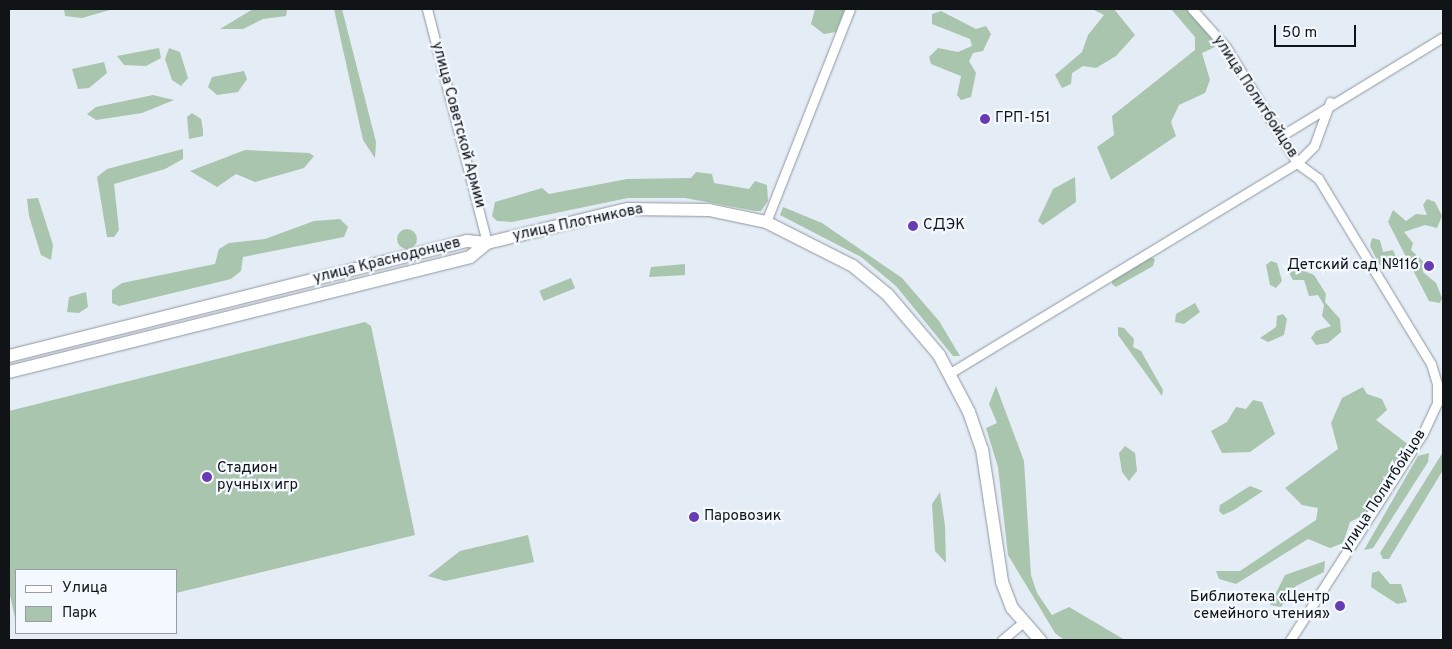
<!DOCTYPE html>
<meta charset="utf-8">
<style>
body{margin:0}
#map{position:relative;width:1452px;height:649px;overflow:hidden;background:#e4ecf6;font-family:Overpass,sans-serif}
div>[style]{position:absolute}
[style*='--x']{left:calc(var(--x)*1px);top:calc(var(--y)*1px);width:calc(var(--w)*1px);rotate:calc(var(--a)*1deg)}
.green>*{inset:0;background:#a9c5ad;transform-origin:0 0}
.round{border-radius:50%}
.roads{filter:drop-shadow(0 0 1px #8e969f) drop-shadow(0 0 1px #8e969f)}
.street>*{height:9px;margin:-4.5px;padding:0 4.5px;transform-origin:4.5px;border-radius:4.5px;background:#fff}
.secondary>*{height:12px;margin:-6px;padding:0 6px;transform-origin:6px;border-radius:6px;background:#fff}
.dots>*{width:14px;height:14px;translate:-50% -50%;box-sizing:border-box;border:2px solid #f4f9ff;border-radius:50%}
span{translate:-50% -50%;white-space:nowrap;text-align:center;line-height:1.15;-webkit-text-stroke:4.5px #f4f9ff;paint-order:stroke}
.street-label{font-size:15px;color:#111417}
.poi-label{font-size:15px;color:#111417}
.left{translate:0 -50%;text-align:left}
.right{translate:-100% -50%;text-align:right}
.frame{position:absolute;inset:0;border:10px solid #111417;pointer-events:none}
.legend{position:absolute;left:15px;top:569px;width:162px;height:65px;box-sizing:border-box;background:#f4f9ff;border:1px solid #999da2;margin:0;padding:6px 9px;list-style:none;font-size:15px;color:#111417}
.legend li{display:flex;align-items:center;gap:10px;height:25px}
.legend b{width:25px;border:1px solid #999da2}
.scale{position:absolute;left:1274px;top:25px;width:82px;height:22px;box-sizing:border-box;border:2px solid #111417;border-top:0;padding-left:6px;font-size:15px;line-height:18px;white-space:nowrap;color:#111417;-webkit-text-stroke:4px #f4f9ff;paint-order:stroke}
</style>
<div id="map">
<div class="green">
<i style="clip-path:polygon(64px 9px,113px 9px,82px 18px,65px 16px)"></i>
<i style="clip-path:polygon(253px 9px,287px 10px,286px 16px,263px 19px,243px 29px,220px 29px)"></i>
<i style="clip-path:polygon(334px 9px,342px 9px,376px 142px,375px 158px,363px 140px)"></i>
<i style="clip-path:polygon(815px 9px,845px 9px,836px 32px,824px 34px,811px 24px)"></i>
<i style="clip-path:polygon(1092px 9px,1114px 9px,1135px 35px,1116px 56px,1096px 68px,1083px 66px,1072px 73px,1071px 84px,1062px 88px,1055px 75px,1082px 52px,1088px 35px,1104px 15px)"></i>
<i style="clip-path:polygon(1171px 9px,1189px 9px,1211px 36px,1215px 47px,1202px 53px,1210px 80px,1205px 93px,1179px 105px,1171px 122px,1176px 136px,1111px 180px,1097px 147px,1114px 135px,1112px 116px,1195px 50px,1195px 37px)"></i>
<i style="clip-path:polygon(941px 11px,976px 29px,986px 26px,991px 34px,983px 51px,973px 53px,969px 61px,976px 73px,971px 97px,961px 100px,957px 95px,961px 76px,931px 64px,929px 57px,938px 48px,958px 52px,972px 46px,970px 39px,932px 24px,932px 14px)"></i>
<i style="clip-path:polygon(159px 48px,161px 58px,146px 66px,124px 65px,117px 56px)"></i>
<i style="clip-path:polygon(169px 48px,180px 52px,188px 78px,181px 86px,172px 80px,165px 59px)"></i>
<i style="clip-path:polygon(104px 62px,107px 73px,89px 88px,78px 89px,72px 69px)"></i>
<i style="clip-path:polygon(244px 71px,247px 79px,238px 92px,217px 95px,208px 87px,212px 77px)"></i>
<i style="clip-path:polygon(153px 95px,174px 100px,142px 113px,96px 120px,87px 114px,96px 107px)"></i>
<i style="clip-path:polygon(192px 113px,201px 119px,203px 130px,203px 136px,189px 139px,187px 117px)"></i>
<i style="clip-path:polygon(183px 149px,183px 159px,165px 169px,114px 184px,119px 230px,114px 237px,107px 237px,97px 177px,107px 169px)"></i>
<i style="clip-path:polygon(245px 150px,309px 153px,314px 156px,304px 168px,255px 182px,236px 174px,217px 187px,190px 171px)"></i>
<i style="clip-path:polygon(696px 172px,712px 174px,714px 183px,749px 189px,755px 181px,767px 185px,768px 201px,761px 211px,755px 211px,685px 198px,628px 198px,512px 222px,497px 221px,492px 216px,495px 202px,542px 188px,549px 194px,627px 179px,691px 178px)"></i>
<i style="clip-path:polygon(1075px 177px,1076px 202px,1043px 225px,1038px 221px,1053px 189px)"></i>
<i style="clip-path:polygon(38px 198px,53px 245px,51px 260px,41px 255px,29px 216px,27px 199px)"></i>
<i style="clip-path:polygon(1427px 199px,1435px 202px,1442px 216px,1437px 228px,1425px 225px,1404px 232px,1413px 243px,1411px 250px,1423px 261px,1423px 272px,1436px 283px,1442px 298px,1440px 303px,1429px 301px,1388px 222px,1393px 210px,1406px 221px,1416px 214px,1427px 215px,1423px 205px)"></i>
<i style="clip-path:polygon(783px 207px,822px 223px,902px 278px,939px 321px,960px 356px,953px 356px,896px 286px,861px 257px,780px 215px)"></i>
<i style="clip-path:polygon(340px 219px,348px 227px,344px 237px,243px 257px,241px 271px,231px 279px,119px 306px,112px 303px,112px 290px,122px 283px,215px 264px,219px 249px,229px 243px,265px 239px,314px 221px)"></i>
<i class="round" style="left:397px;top:229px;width:20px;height:20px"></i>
<i style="clip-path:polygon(1372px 238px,1380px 240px,1383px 252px,1393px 250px,1399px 264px,1386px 269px,1379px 264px,1370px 246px)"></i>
<i style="clip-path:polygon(1149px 257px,1155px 259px,1153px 266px,1116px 287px,1112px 284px,1112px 279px)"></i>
<i style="clip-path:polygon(1271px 261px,1277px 263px,1282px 281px,1276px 288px,1270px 285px,1266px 265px)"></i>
<i style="clip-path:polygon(685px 264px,685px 275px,649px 277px,651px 267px)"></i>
<i style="clip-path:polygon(1292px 266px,1314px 275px,1326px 294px,1325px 302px,1340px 319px,1341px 332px,1328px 343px,1316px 345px,1311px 338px,1316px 331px,1331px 326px,1322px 316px,1324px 305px,1318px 295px,1309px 296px,1304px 280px,1293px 280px,1288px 271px)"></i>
<i style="left:571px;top:278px;width:11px;height:34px;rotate:68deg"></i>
<i style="clip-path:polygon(86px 292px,88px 307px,79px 313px,67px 312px,69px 297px)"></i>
<i style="clip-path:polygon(1195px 303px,1200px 312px,1184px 324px,1175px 322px,1176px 314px)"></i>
<i style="clip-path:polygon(1283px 314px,1287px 319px,1284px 335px,1268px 342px,1260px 338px,1276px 327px,1277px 316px)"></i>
<i style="clip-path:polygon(365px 322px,371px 326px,415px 535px,176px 593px,176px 570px,16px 570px,16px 622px,9px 591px,9px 411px)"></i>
<i style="clip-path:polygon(1118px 327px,1124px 328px,1134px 339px,1133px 347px,1141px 351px,1163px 390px,1162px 396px,1118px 335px)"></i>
<i style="clip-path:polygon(996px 386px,1024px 461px,1031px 575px,1037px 593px,1052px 615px,1069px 607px,1125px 640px,1064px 640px,1055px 633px,1008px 555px,998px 467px,986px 428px,997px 423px,989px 404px)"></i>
<i style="clip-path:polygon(1363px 387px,1367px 394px,1382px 399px,1387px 410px,1376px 420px,1409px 445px,1372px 511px,1350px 522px,1343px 543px,1330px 548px,1308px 539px,1236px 584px,1219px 579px,1216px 571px,1240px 571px,1316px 520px,1318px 508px,1302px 505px,1285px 488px,1338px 449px,1331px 423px,1342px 398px)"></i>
<i style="clip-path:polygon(1253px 400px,1262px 402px,1275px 434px,1250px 452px,1222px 453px,1211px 431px,1227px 422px,1236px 407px,1246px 409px)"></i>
<i style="clip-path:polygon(1125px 446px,1135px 453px,1137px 471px,1129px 481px,1122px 472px,1119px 453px)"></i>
<i style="clip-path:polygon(1443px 452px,1443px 470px,1389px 559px,1383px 559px,1380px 553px)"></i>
<i style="clip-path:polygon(1429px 453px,1428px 462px,1373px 548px,1364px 550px,1418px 456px)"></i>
<i style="clip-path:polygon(1250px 486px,1263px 491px,1234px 510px,1223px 515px,1219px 511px,1220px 505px)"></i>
<i style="clip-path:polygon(940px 492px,945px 526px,946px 563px,935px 551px,932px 504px)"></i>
<i style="clip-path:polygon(528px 535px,534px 562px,445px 581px,428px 576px,460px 551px)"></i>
<i style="clip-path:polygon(1325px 561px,1324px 572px,1296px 586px,1281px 607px,1270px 605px,1285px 575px)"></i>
<i style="clip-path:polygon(1379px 571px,1390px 584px,1401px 584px,1407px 602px,1397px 604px,1371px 587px,1372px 573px)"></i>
</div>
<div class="roads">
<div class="street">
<i style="--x:427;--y:9;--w:242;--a:75.6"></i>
<i style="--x:1192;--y:9;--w:51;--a:48.2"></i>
<i style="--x:1226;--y:47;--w:136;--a:58.5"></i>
<i style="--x:1297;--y:163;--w:26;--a:36"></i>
<i style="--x:1318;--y:178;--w:218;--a:58.7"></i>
<i style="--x:1431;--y:364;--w:21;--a:73"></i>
<i style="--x:1437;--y:384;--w:19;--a:90"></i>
<i style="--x:1437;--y:403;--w:33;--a:115"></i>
<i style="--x:1423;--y:433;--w:246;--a:122.7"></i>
<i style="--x:1281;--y:136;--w:190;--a:-31.4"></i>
<i style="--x:766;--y:222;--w:229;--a:-68.5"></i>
<i style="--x:950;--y:373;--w:406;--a:-31.2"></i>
<i style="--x:1297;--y:163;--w:24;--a:-45"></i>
<i style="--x:1314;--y:146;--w:47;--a:-70"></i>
<i style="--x:1002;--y:640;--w:26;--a:-40"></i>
</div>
<div class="secondary">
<i style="--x:9;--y:356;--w:472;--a:-14.1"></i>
<i style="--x:467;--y:241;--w:20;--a:6"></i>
<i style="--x:487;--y:243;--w:145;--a:-13.6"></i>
<i style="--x:628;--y:209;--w:81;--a:0.7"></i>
<i style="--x:709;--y:210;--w:58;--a:11.9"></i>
<i style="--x:766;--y:222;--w:97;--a:26.8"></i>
<i style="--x:853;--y:266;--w:45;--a:39.6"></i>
<i style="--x:888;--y:295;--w:79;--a:49.6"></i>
<i style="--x:939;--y:355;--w:64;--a:62.2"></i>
<i style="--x:969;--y:412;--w:39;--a:71"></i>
<i style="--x:982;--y:449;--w:134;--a:81.4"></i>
<i style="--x:1002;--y:582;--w:28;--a:69"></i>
<i style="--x:1012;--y:608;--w:43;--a:48.8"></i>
<i style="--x:9;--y:372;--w:475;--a:-14"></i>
<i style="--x:470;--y:257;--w:22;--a:-39"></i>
</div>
</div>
<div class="dots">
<i style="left:985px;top:119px;background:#683bb3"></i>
<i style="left:913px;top:226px;background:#683bb3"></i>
<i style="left:1429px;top:266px;background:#683bb3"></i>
<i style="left:207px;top:477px;background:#683bb3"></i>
<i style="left:694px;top:517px;background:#683bb3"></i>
<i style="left:1340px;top:606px;background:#683bb3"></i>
</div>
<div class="street-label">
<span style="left:1255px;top:97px;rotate:57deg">улица Политбойцов</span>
<span style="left:458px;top:125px;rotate:75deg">улица Советской Армии</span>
<span style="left:578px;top:223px;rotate:-12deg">улица Плотникова</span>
<span style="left:387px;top:261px;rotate:-14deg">улица Краснодонцев</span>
<span style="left:1384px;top:491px;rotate:-57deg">улица Политбойцов</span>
</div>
<div class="poi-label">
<span class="left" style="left:995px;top:119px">ГРП-151</span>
<span class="left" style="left:923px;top:226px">СДЭК</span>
<span class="right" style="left:1419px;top:266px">Детский сад №116</span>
<span class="left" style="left:217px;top:477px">Стадион<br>ручных игр</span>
<span class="left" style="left:704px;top:517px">Паровозик</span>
<span class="right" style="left:1330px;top:606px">Библиотека «Центр<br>семейного чтения»</span>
</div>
<div class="frame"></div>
<ul class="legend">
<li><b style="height:6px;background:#fff"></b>Улица</li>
<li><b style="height:14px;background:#a9c5ad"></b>Парк</li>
</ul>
<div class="scale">50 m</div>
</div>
